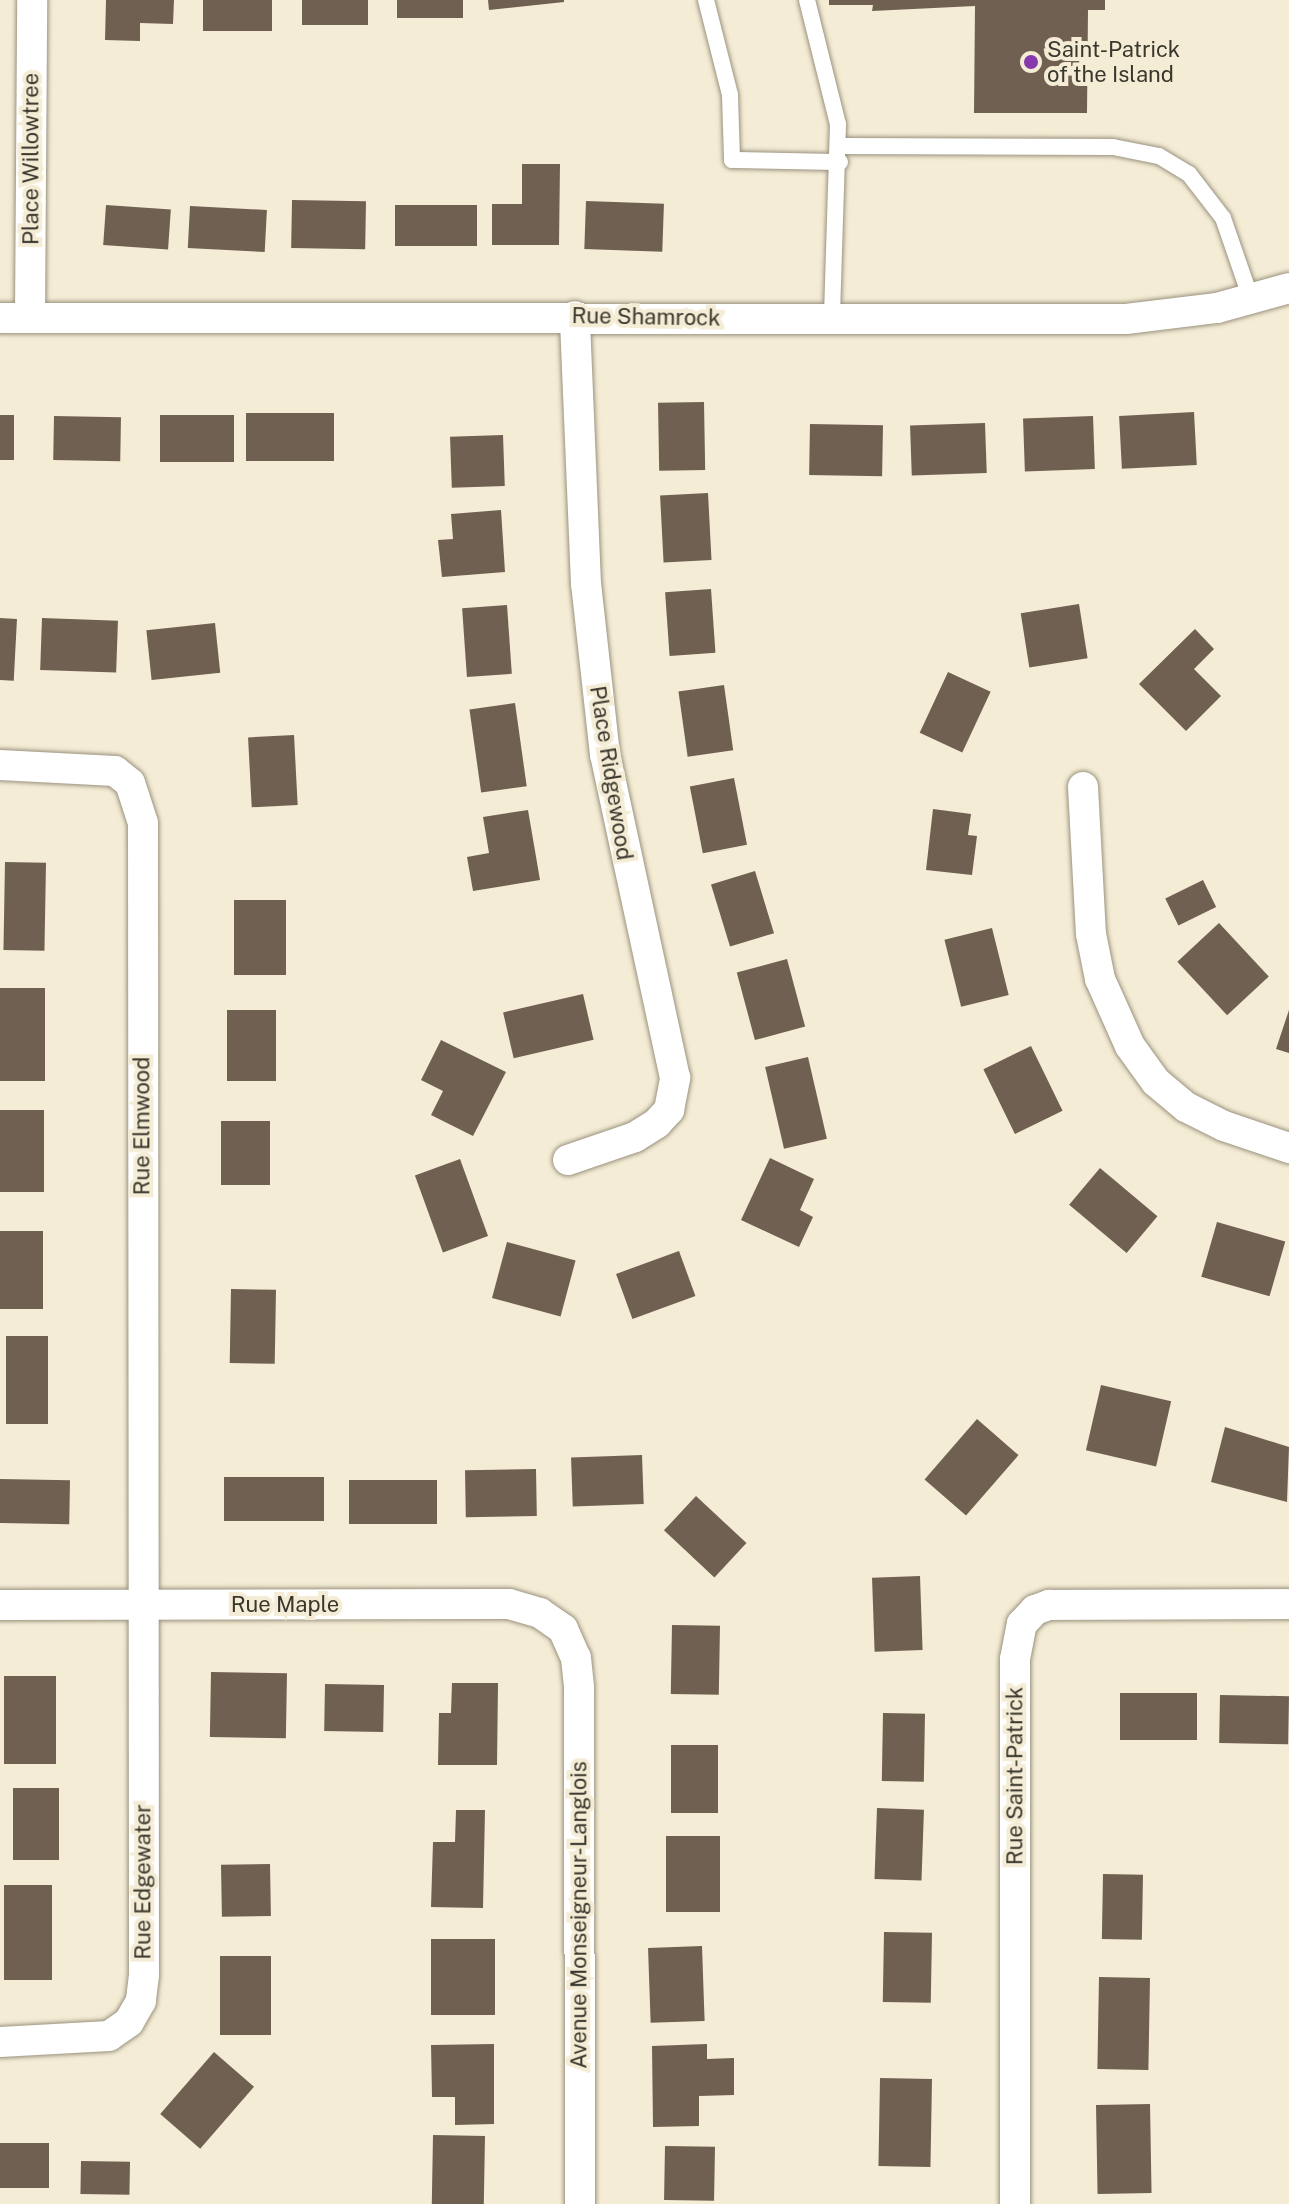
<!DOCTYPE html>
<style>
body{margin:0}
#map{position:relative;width:1289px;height:2204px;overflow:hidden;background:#f4ecd5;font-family:"Public Sans",sans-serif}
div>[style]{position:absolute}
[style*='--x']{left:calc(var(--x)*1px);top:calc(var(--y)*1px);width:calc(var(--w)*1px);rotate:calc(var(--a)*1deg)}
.building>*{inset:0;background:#706051;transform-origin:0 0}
.roads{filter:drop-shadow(0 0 2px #9a927e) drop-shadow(0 0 2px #9a927e)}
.service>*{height:16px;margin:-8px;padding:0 8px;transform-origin:8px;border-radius:8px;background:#fff}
.minor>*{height:30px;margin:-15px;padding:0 15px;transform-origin:15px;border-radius:15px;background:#fff}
.dots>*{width:22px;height:22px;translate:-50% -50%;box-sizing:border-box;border:4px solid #f4ecd5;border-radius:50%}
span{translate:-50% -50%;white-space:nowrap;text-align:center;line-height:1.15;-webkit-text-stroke:8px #f4ecd5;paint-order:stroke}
.poi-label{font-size:22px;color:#39362d}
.left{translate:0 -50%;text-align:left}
.street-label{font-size:22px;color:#39362d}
</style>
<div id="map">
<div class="building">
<i style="clip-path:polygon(106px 0,174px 0,173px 24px,140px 23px,140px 41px,105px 40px)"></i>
<i style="left:203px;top:0;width:69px;height:31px"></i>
<i style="left:302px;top:0;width:66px;height:25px"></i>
<i style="left:397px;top:0;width:66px;height:18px"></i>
<i style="clip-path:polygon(488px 0,564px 0,564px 2px,489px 10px)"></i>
<i style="clip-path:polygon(829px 0,1105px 0,1105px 10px,1088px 10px,1087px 113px,974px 113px,975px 6px,872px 11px,873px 5px,829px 5px)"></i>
<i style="clip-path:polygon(522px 164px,560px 164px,559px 245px,492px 245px,492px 204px,522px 204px)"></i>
<i style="left:292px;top:200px;width:74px;height:48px;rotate:1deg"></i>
<i style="left:586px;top:201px;width:78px;height:48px;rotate:2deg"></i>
<i style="left:106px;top:205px;width:65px;height:40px;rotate:4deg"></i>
<i style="left:395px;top:205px;width:82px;height:41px"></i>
<i style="left:190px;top:206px;width:77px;height:42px;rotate:3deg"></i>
<i style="left:704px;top:402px;width:68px;height:46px;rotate:89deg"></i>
<i style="left:1194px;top:412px;width:53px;height:75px;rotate:87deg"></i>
<i style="left:334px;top:413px;width:48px;height:88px;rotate:90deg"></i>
<i style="left:0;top:415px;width:14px;height:45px"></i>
<i style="left:160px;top:415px;width:74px;height:47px"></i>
<i style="left:54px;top:416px;width:67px;height:44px;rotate:1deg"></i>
<i style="left:1093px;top:416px;width:53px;height:70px;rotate:88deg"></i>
<i style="left:985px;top:423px;width:50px;height:75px;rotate:88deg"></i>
<i style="left:810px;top:424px;width:73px;height:51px;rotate:1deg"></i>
<i style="left:503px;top:435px;width:51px;height:53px;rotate:88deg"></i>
<i style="left:708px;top:493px;width:67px;height:48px;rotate:87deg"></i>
<i style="clip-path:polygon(501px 510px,505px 572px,442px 577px,438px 540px,453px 539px,451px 514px)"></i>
<i style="left:711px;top:589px;width:64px;height:46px;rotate:86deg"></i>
<i style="left:1079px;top:604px;width:55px;height:59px;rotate:81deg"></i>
<i style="left:507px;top:605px;width:69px;height:45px;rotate:86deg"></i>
<i style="left:0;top:618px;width:17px;height:62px;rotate:3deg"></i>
<i style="left:42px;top:618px;width:76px;height:52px;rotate:2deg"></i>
<i style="left:215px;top:623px;width:50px;height:69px;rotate:84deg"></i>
<i style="clip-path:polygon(1195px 629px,1214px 649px,1194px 669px,1221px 696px,1186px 731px,1139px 684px)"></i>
<i style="left:948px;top:672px;width:47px;height:67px;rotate:25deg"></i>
<i style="left:724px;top:685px;width:66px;height:46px;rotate:82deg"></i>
<i style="left:515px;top:703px;width:84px;height:46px;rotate:82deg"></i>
<i style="left:294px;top:735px;width:70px;height:46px;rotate:87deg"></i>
<i style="left:734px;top:778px;width:68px;height:45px;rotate:79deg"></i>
<i style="clip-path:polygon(933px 809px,971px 814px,968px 835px,977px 836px,972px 875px,926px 870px)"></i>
<i style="clip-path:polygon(528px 810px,540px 880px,473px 891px,467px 857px,489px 853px,483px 817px)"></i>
<i style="left:5px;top:862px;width:41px;height:88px;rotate:1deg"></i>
<i style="left:755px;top:871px;width:65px;height:46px;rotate:73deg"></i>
<i style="left:1203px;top:880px;width:30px;height:42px;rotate:64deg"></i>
<i style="left:234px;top:900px;width:52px;height:75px"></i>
<i style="left:1219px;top:923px;width:73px;height:57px;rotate:47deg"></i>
<i style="left:992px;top:928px;width:69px;height:49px;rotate:76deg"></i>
<i style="left:787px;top:959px;width:70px;height:52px;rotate:75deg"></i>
<i style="left:0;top:988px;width:45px;height:93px"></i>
<i style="left:583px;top:994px;width:47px;height:82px;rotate:77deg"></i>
<i style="left:227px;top:1010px;width:49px;height:71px"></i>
<i style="clip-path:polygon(1289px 1010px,1289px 1053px,1276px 1049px)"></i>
<i style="clip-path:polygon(441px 1040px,506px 1072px,473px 1136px,431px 1115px,443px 1091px,421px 1080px)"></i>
<i style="left:1031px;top:1046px;width:72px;height:53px;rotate:64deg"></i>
<i style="left:808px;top:1057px;width:84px;height:44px;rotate:77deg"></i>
<i style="left:0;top:1110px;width:44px;height:82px"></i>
<i style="left:221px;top:1121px;width:49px;height:64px"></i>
<i style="clip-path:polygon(770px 1158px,814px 1179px,800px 1210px,813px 1217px,799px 1247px,741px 1220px)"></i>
<i style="left:460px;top:1159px;width:82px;height:48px;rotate:70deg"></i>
<i style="left:1100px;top:1168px;width:75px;height:48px;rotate:40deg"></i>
<i style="left:1217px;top:1222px;width:71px;height:57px;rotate:16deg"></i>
<i style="left:0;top:1231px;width:43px;height:78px"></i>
<i style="left:507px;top:1242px;width:71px;height:58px;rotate:15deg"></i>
<i style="left:679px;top:1251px;width:48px;height:67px;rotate:70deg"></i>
<i style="left:231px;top:1289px;width:45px;height:74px;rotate:1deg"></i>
<i style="left:6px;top:1336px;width:42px;height:88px"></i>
<i style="left:1101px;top:1385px;width:72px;height:67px;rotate:13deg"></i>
<i style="left:977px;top:1419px;width:55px;height:80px;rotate:41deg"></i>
<i style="clip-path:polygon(1225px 1427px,1289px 1447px,1287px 1502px,1211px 1482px)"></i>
<i style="left:642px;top:1455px;width:49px;height:71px;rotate:88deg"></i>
<i style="left:536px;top:1469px;width:47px;height:71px;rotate:89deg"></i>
<i style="left:224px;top:1477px;width:100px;height:44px"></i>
<i style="left:0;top:1479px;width:70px;height:44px;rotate:1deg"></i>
<i style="left:349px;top:1480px;width:88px;height:44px"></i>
<i style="left:696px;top:1496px;width:69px;height:47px;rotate:43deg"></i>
<i style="left:920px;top:1576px;width:74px;height:48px;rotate:88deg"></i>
<i style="left:672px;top:1625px;width:48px;height:69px;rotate:1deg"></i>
<i style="left:211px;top:1672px;width:76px;height:65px;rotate:1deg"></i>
<i style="left:56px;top:1676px;width:88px;height:52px;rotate:90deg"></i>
<i style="clip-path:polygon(452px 1683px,498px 1683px,497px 1765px,438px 1765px,439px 1713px,451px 1713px)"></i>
<i style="left:325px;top:1684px;width:59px;height:47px;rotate:1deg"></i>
<i style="left:1120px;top:1693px;width:77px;height:47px"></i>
<i style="left:1220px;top:1695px;width:69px;height:48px;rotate:1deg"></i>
<i style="left:883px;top:1713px;width:42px;height:68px;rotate:1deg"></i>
<i style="left:671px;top:1745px;width:47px;height:68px"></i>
<i style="left:13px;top:1788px;width:46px;height:72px"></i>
<i style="left:877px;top:1808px;width:47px;height:71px;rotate:2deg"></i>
<i style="clip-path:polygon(456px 1810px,485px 1810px,483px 1908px,431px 1907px,433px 1842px,455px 1842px)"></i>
<i style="left:666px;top:1836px;width:54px;height:76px"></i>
<i style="left:270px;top:1864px;width:52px;height:49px;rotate:89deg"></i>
<i style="left:1103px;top:1874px;width:40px;height:65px;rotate:1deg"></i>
<i style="left:4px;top:1885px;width:48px;height:95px"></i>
<i style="left:884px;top:1932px;width:48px;height:70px;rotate:1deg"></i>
<i style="left:431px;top:1939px;width:64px;height:76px"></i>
<i style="left:702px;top:1946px;width:75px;height:54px;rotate:88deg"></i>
<i style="left:220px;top:1956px;width:51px;height:79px"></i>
<i style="left:1099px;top:1977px;width:51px;height:92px;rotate:1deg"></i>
<i style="clip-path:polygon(494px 2044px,494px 2124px,455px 2125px,455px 2097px,432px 2097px,431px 2045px)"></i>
<i style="clip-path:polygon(707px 2044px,707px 2059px,734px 2058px,734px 2095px,699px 2096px,699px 2126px,653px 2127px,652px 2046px)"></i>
<i style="left:214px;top:2052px;width:53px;height:82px;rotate:41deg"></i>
<i style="left:880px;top:2078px;width:52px;height:88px;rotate:1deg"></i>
<i style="left:1150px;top:2104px;width:89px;height:54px;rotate:89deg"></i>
<i style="left:433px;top:2135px;width:52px;height:69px;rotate:1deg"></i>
<i style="left:0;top:2143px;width:49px;height:45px"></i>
<i style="left:665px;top:2146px;width:50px;height:54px;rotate:1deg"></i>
<i style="left:81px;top:2161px;width:49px;height:33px;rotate:1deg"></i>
</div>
<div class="roads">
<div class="service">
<i style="--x:706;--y:0;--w:98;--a:75.8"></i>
<i style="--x:730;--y:95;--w:65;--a:88.2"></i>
<i style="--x:732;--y:160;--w:108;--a:1.1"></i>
<i style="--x:807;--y:0;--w:128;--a:76"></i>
<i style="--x:838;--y:124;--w:196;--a:91.8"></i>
<i style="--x:840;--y:146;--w:273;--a:0.2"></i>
<i style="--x:1113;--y:147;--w:47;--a:11.1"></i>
<i style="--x:1159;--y:156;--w:35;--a:31"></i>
<i style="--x:1189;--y:174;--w:56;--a:52.3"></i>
<i style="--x:1223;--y:218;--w:86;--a:70.9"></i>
</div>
<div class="minor">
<i style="--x:30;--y:317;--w:317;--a:-89.6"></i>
<i style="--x:0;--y:318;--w:1126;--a:0.05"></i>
<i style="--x:1126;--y:319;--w:92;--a:-6.9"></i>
<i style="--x:1217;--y:308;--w:75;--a:-15.5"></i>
<i style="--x:0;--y:765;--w:115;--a:3"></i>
<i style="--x:115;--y:771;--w:19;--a:39"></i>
<i style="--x:130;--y:783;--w:42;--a:72"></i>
<i style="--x:143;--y:823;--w:1152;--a:89.95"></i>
<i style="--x:144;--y:1975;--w:26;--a:97"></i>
<i style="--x:141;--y:2001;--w:24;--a:120"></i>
<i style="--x:129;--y:2022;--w:24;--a:145"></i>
<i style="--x:109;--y:2036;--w:109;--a:176.8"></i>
<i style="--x:1083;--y:787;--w:147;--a:86.9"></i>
<i style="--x:1091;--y:934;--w:46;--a:78.7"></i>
<i style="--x:1100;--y:979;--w:73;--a:65.9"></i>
<i style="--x:1130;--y:1046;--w:44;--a:54.2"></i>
<i style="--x:1156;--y:1082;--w:39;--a:40"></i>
<i style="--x:1186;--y:1107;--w:42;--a:26.6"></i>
<i style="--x:1224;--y:1126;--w:69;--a:18.7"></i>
<i style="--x:568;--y:1160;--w:71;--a:-18.9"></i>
<i style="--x:635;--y:1137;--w:26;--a:-32"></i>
<i style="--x:657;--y:1123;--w:18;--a:-47"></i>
<i style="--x:669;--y:1110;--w:33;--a:-79"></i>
<i style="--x:675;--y:1078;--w:330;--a:-102.2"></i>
<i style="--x:605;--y:755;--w:172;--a:-96.3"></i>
<i style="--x:586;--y:584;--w:268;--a:-92.4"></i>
<i style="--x:0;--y:1605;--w:509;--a:-0.11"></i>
<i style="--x:509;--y:1604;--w:32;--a:16"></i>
<i style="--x:540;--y:1613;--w:28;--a:35"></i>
<i style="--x:563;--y:1629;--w:32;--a:66"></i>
<i style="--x:576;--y:1658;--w:30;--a:84"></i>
<i style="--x:579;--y:1688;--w:516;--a:89.89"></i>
<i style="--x:1015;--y:2204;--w:545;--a:-90"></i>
<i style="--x:1015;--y:1659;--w:36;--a:-79"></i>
<i style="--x:1022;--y:1624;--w:19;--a:-47"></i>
<i style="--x:1035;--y:1610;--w:15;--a:-20"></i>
<i style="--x:1049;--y:1605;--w:240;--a:-0.2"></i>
</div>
</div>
<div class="dots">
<i style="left:1031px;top:62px;background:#873aab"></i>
</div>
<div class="poi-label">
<span class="left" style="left:1047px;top:62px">Saint-Patrick<br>of the Island</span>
</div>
<div class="street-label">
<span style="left:31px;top:159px;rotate:-90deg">Place Willowtree</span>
<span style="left:646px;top:317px;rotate:1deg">Rue Shamrock</span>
<span style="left:611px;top:773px;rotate:81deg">Place Ridgewood</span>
<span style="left:142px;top:1126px;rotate:-90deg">Rue Elmwood</span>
<span style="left:285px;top:1605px">Rue Maple</span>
<span style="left:1015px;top:1776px;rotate:-90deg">Rue Saint-Patrick</span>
<span style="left:143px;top:1882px;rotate:-90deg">Rue Edgewater</span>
<span style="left:579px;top:1915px;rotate:-90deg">Avenue Monseigneur-Langlois</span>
</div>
</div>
